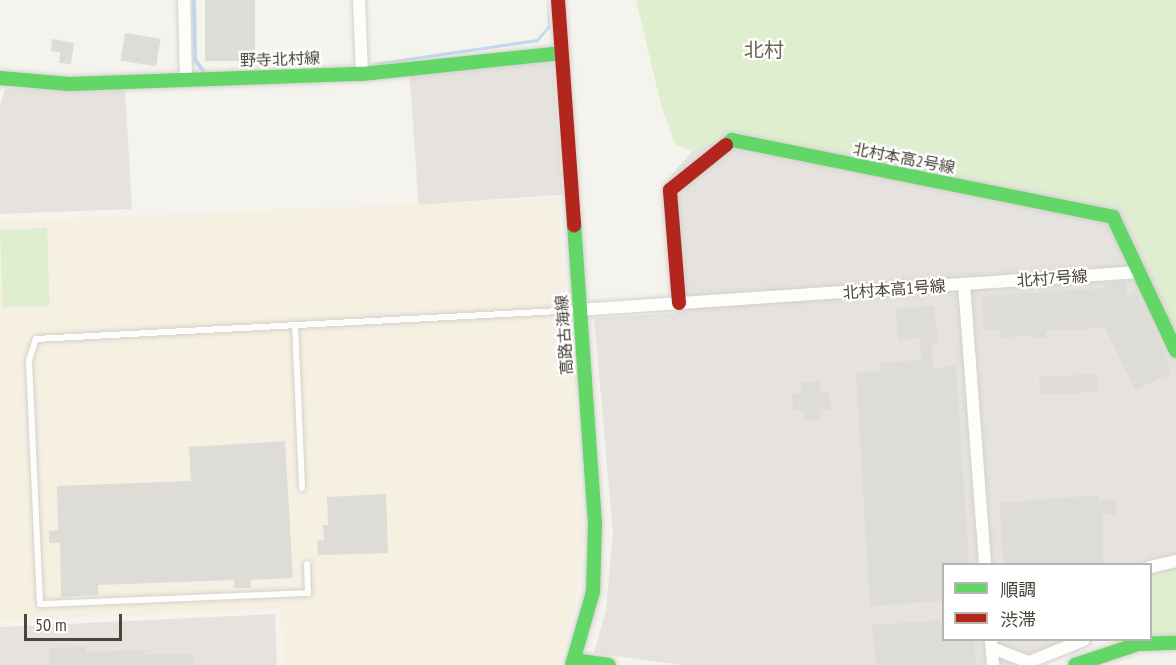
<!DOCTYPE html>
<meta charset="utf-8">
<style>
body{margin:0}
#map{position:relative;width:1176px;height:665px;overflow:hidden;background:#f4f3ee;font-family:"PT Sans Narrow","Noto Sans JP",sans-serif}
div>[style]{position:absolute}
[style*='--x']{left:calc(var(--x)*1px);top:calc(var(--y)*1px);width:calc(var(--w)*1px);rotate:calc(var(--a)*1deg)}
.commercial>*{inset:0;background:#f6f0e2}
.industrial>*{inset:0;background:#e6e3de;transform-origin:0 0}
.green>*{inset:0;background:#deeecf;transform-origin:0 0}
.water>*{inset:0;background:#c0d8f0}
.stream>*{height:4px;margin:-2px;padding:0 2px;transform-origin:2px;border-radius:2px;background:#c0d8f0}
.building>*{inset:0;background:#dedcd6;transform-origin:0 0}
.roads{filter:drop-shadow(0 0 2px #d2d1cb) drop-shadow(0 0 2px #d2d1cb)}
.lane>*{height:6px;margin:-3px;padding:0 3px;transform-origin:3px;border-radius:3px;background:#fdfdfc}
.street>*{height:12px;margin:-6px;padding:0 6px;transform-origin:6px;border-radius:6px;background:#fdfdfc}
.fast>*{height:14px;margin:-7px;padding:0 7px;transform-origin:7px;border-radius:7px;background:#63d668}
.jam>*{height:14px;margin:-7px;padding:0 7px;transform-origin:7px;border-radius:7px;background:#b3261e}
span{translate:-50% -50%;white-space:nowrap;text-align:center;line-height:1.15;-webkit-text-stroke:4.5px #fff;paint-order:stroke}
.street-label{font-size:16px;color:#4a4539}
.quarter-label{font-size:20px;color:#6d6550}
.legend{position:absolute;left:942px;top:563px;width:210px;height:78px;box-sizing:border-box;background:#fff;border:2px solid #b7b5b0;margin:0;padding:8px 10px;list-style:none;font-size:18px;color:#4a4539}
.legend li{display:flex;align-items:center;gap:12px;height:30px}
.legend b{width:30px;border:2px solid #b7b5b0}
.scale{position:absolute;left:24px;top:614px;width:98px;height:27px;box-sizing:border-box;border:3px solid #4a4539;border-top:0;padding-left:8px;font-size:18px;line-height:21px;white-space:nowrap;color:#4a4539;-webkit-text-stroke:4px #fff;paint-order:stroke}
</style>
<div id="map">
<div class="commercial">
<i style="clip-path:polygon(558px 198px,584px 531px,577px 595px,559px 665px,283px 665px,281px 609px,0 621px,0 221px)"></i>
</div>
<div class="industrial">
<i style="left:553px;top:62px;width:133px;height:144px;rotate:86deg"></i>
<i style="clip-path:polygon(5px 89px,125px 89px,132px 209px,0 214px,0 107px)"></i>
<i style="clip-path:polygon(733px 132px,1122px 208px,1176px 326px,1176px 565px,1151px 575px,1150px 564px,944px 564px,944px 640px,1096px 640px,1036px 665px,682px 665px,594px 653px,606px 610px,613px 533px,594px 318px,676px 313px,664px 184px,692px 151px)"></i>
<i style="clip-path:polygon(275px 614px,277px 665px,0 665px,0 627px)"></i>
</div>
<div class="green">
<i style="clip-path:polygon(636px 0,1176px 0,1176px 326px,1122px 208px,733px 132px,692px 151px,675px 144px,662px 108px)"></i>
<i style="left:47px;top:228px;width:78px;height:47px;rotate:88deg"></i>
<i style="clip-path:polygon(1176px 565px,1176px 637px,1151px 638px,1150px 575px)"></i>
</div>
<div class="water">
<i style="clip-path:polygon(547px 0,550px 28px,538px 42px,375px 66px,375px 63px,537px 39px,548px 26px)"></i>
</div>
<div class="stream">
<i style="--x:194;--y:0;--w:60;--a:89"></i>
<i style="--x:195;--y:60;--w:15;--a:53"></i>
</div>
<div class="building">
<i style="left:205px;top:0;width:50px;height:61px"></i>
<i style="left:125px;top:33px;width:36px;height:28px;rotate:9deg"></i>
<i style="clip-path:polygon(52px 39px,74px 43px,71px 64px,59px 63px,60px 52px,51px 51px)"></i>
<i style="clip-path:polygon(1127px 282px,1127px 297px,1135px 291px,1165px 354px,1170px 374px,1135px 390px,1105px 328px,1045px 331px,1046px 338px,1032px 339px,1031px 335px,1000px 338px,999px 329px,984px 330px,982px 296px,1104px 288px,1103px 284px)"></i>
<i style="clip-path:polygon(934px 306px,938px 344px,931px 345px,933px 368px,956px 366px,969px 564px,944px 564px,944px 601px,870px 606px,856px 373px,880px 371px,879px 363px,921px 360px,920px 338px,898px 340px,896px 309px)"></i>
<i style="left:1097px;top:374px;width:18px;height:58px;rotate:87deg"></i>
<i style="clip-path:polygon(819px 381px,820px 392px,829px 391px,831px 409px,820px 410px,821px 419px,804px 420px,803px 410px,793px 411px,792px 393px,802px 393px,801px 383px)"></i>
<i style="clip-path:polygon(285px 441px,293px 578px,251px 580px,251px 588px,234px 588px,234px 580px,98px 585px,98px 595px,61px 597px,60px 543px,49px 543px,49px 531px,58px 530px,57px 486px,191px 481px,189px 447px)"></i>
<i style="clip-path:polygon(386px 494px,388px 553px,318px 555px,317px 541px,324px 540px,323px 525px,328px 525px,327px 497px)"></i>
<i style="clip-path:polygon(1098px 495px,1099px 501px,1115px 499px,1116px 514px,1102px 515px,1103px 564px,1003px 564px,1000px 503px)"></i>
<i style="clip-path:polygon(944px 620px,944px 639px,974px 639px,976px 665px,876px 665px,872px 625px)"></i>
<i style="clip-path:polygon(86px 647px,86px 652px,145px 650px,144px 655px,193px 653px,193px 665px,49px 665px,49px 648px)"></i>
</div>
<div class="roads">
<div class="lane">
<i style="--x:295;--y:325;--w:163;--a:87.5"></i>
<i style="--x:307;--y:564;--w:29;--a:88"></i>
<i style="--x:308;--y:593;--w:268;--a:177.6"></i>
<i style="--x:40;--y:604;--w:244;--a:-92.6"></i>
<i style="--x:29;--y:360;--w:22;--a:-72"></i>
<i style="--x:36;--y:339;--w:543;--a:-3.06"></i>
</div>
<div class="street">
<i style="--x:184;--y:0;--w:78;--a:88.5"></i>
<i style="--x:359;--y:0;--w:74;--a:87.7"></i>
<i style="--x:964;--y:284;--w:175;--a:-3.9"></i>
<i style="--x:578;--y:310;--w:387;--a:-3.9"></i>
<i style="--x:964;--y:284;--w:281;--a:85.7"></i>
<i style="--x:1150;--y:567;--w:27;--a:-13"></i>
<i style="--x:991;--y:641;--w:24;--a:85"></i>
<i style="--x:992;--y:648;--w:40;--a:21"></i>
<i style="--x:1029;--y:662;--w:59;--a:-21.8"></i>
</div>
<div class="fast">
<i style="--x:0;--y:78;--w:69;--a:5"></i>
<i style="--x:69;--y:84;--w:293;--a:-2"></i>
<i style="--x:362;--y:74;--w:200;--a:-6"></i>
<i style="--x:726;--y:145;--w:8;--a:-40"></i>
<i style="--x:732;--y:140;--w:389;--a:11.4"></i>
<i style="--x:1113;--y:217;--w:148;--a:64.8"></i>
<i style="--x:574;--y:660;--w:35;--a:8"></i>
<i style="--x:572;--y:665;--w:76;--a:-74"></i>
<i style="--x:593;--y:592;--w:68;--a:-88.3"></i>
<i style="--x:595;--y:524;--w:300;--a:-94"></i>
<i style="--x:1075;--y:665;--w:66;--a:-18.4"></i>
<i style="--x:1138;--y:644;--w:38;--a:-2"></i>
</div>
<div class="jam">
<i style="--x:558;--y:0;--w:226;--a:85.9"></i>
<i style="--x:679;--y:303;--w:113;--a:-94.6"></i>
<i style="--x:670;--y:190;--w:72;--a:-38.8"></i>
</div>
</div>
<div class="street-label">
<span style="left:280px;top:59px;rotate:-2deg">野寺北村線</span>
<span style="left:904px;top:158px;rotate:11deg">北村本高2号線</span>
<span style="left:1052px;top:278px;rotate:-4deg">北村7号線</span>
<span style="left:894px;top:289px;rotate:-4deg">北村本高1号線</span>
<span style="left:564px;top:335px;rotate:-94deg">高路古海線</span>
</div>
<div class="quarter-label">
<span style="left:764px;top:50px">北村</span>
</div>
<ul class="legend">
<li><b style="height:8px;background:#63d668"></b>順調</li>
<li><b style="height:8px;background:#b3261e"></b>渋滞</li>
</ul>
<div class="scale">50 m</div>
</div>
